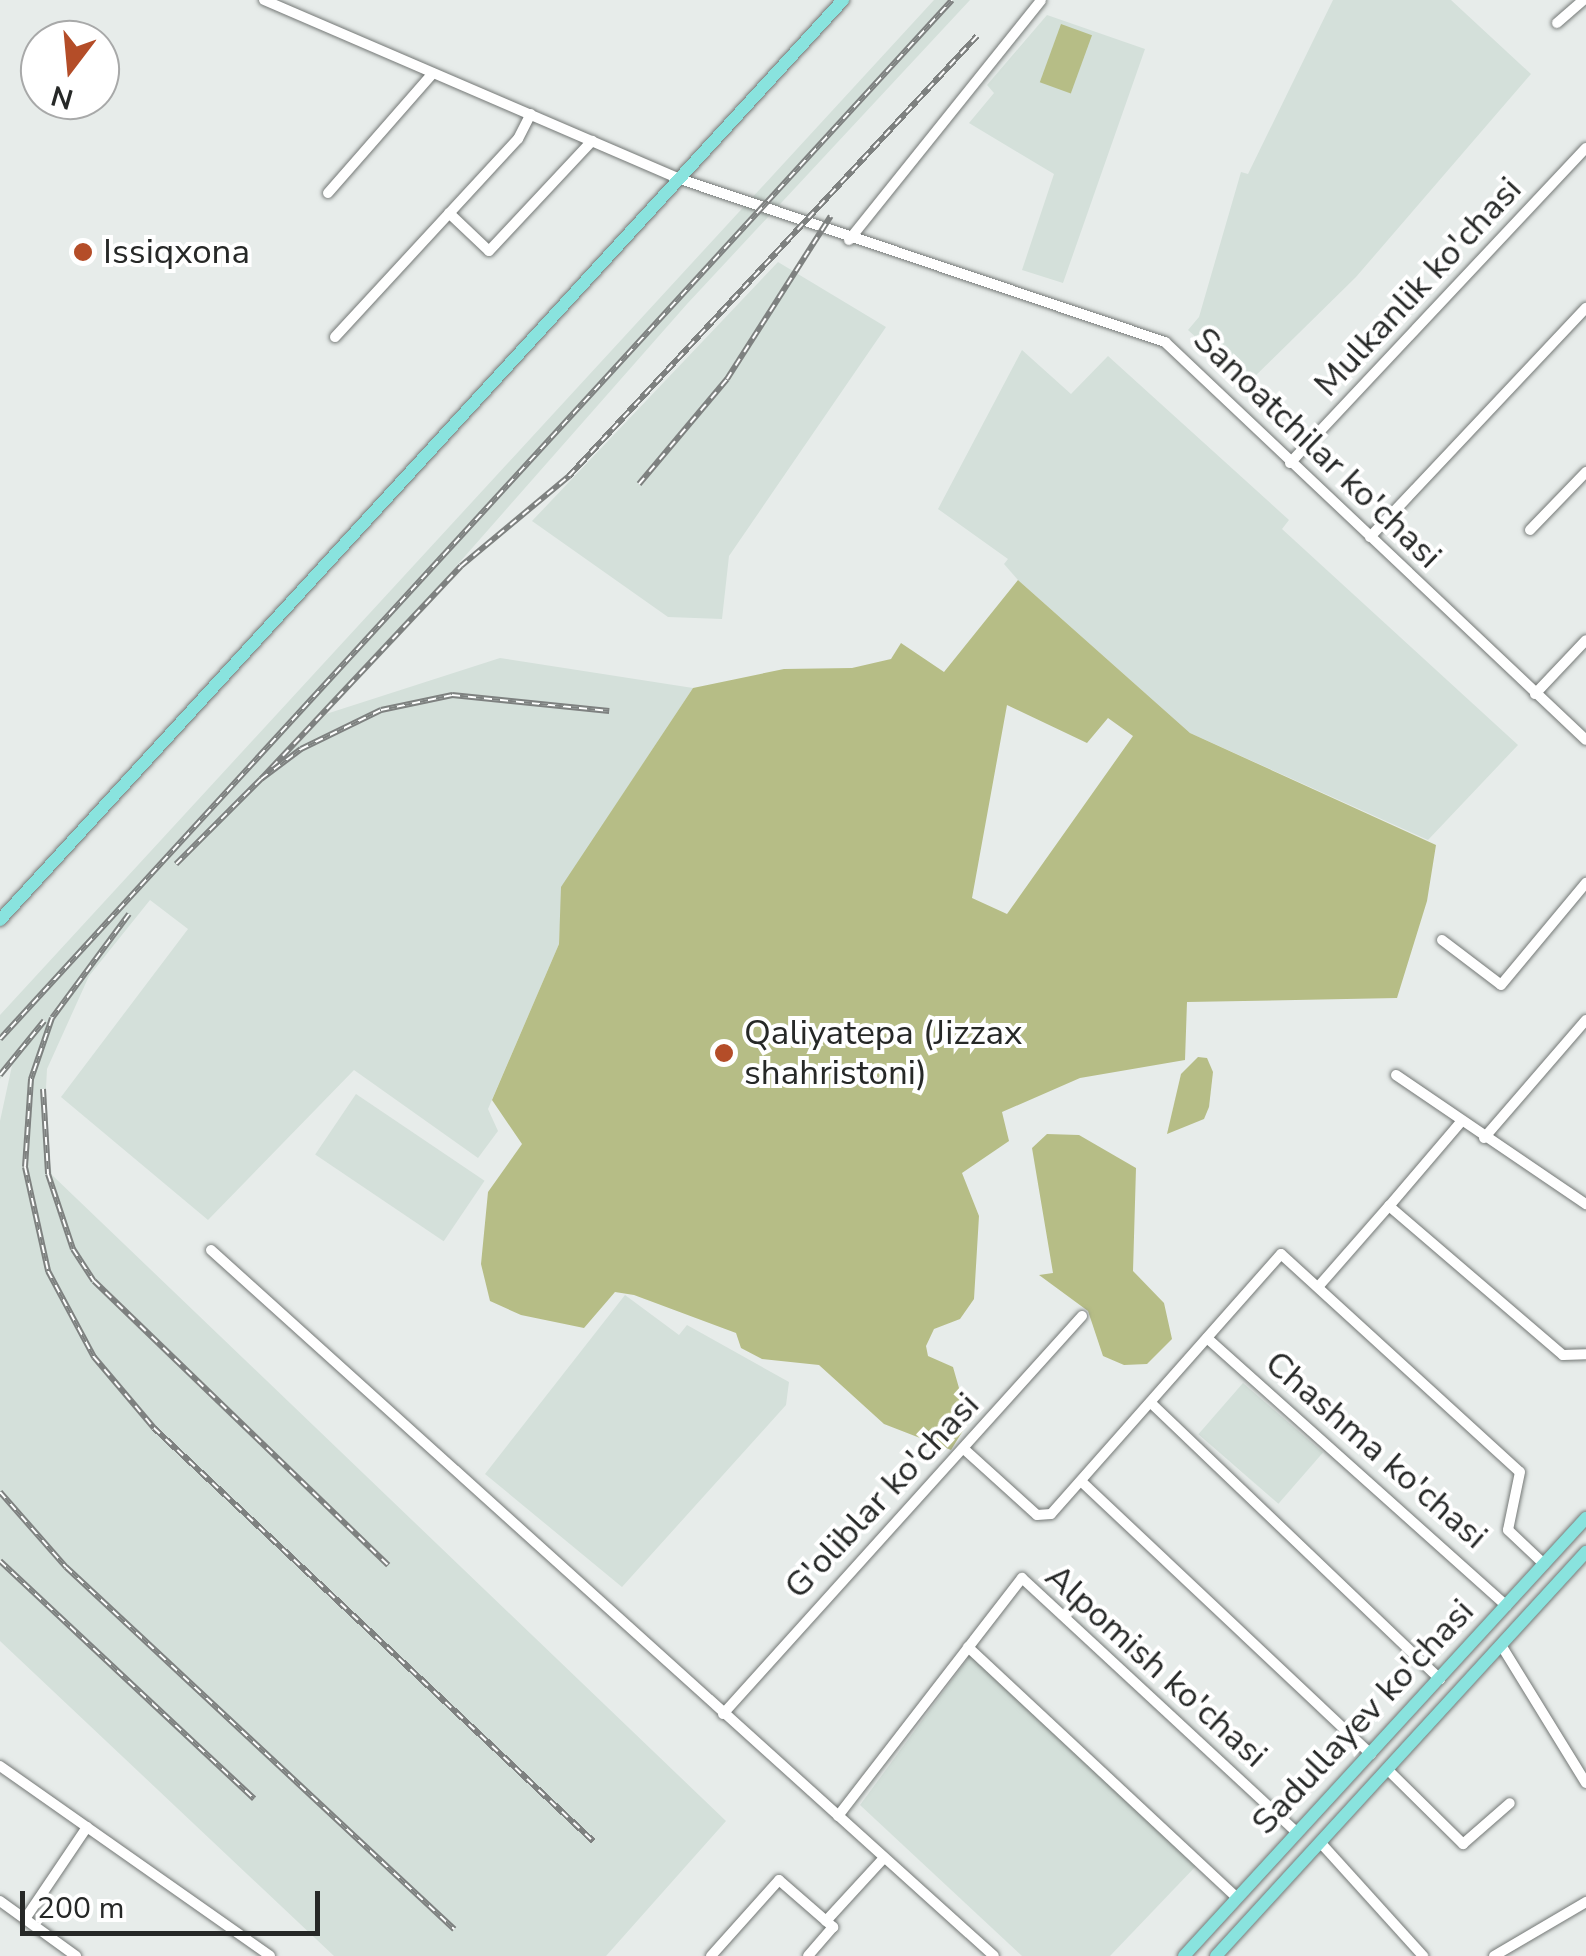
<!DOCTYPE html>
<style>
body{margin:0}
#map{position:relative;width:1586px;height:1956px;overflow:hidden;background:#e7ecea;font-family:"Nunito Sans",sans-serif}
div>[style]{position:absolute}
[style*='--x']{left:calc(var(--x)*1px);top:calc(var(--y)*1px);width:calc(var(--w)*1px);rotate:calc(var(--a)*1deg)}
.built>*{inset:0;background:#d4e0da;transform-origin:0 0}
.green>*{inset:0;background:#b6bd86;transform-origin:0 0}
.roads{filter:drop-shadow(0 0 2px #747876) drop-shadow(0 0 2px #747876)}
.minor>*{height:10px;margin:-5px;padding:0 5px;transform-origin:5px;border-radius:5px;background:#fff}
.major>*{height:12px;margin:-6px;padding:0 6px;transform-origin:6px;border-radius:6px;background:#89e3de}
.rail>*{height:6px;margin-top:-3px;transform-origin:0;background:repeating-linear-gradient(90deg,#fff 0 8px,#7e8180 0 16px);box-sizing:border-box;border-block:2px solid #7e8180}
.dots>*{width:28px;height:28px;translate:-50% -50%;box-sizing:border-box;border:5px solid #fff;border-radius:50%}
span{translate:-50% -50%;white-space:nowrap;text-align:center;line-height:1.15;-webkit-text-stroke:8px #fff;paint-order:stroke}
.poi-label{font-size:35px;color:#262827}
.left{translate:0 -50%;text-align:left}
.street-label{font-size:35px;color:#262827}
.north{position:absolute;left:20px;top:20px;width:100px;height:100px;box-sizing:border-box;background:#fff;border:2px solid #a8a9a9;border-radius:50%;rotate:196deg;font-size:28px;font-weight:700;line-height:40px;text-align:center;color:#262827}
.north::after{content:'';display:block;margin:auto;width:35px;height:45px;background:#b44d28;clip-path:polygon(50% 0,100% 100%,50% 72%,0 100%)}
.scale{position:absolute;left:20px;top:1891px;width:300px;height:45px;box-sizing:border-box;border:5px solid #262827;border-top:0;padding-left:12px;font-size:30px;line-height:35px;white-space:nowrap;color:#262827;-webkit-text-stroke:8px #fff;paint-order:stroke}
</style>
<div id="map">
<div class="built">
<i style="clip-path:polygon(934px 0,970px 0,687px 304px,326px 714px,500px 658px,693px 688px,562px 887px,559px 944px,488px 1109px,498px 1131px,478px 1158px,354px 1070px,208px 1220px,61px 1097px,188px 929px,150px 900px,89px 976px,47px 1069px,44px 1127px,52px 1175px,726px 1821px,606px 1956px,334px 1956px,0 1641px,0 1121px,13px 1061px,0 1079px,0 1015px)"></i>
<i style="clip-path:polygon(1333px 0,1451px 0,1531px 74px,1356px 277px,1247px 384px,1188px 330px,1199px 317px,1241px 172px,1248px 174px)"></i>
<i style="clip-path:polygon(1047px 15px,1145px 49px,1063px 283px,1022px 270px,1054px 174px,969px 123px,994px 93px,987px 85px)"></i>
<i style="clip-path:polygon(778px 262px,886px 327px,729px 556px,722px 619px,668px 617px,532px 521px)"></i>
<i style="clip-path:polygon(1022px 350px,1071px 394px,1108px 356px,1289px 520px,1282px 529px,1518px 745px,1428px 840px,1190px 733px,1018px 580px,1004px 564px,1008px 559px,938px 509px)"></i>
<i style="left:356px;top:1094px;width:155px;height:73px;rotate:34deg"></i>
<i style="clip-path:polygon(625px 1295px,679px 1335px,687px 1325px,789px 1382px,786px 1405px,622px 1587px,485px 1474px)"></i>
<i style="left:1243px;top:1383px;width:106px;height:68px;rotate:41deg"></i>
<i style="clip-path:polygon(971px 1654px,1196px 1866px,1110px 1956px,1022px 1956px,860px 1805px)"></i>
</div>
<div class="green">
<i style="left:1061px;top:24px;width:33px;height:62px;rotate:20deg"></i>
<i style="clip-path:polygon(evenodd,1018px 580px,1190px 733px,1436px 845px,1427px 901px,1397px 998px,1187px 1002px,1185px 1060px,1080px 1078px,1002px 1112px,1009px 1141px,962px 1173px,979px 1216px,974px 1299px,960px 1319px,934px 1329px,926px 1346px,928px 1356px,953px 1367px,959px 1388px,967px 1424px,951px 1450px,884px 1424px,819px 1365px,762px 1359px,741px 1348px,736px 1333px,634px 1295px,615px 1292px,584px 1328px,521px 1315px,490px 1301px,481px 1264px,488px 1192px,522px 1144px,492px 1100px,559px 944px,561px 887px,693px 688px,784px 669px,852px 668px,891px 659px,901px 643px,944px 672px,1018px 580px,1007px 705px,1087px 743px,1108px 718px,1133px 736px,1007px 914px,972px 898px,1007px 705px)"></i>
<i style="clip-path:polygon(1198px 1057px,1207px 1058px,1213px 1072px,1209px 1107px,1204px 1119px,1167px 1134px,1181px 1074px)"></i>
<i style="clip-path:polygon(1047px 1134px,1079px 1135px,1136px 1168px,1133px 1271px,1164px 1303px,1172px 1339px,1147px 1364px,1124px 1365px,1103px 1356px,1088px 1311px,1039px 1275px,1053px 1273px,1032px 1148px)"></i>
</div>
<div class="roads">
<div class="minor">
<i style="--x:264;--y:0;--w:453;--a:23.3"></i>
<i style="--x:680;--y:179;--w:512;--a:18.58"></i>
<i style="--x:1165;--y:342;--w:579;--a:43.39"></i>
<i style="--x:1557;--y:23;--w:35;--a:-41"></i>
<i style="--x:328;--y:193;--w:159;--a:-48.8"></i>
<i style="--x:449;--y:213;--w:55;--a:43.5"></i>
<i style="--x:489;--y:251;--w:151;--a:-46.9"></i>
<i style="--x:849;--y:240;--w:307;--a:-51.3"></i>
<i style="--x:335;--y:337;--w:270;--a:-47.3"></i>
<i style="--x:518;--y:139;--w:28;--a:-63"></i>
<i style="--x:1290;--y:463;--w:432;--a:-46.8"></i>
<i style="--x:1530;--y:530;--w:81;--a:-46"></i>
<i style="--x:1370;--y:537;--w:315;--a:-46.7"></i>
<i style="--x:1535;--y:694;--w:74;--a:-46.6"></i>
<i style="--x:1442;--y:940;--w:74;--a:37.3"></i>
<i style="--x:1501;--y:985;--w:133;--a:-50.2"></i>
<i style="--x:1396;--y:1075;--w:230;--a:34.2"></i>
<i style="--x:1460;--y:1123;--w:109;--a:130.5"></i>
<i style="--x:1389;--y:1206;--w:229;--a:40.6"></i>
<i style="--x:1563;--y:1355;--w:23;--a:-2"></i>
<i style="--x:1484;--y:1138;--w:156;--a:-49.2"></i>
<i style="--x:211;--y:1250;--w:1054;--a:42.04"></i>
<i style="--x:1318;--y:1287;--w:108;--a:-48.8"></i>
<i style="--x:1207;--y:1338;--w:402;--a:41.8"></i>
<i style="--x:1151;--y:1403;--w:400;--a:43.7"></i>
<i style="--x:964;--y:1449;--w:98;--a:42.1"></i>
<i style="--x:1037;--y:1515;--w:14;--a:-4"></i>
<i style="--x:1051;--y:1514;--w:347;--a:-48.5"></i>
<i style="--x:1281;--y:1254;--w:323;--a:42.4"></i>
<i style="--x:1520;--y:1472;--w:59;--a:101.7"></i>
<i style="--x:1508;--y:1530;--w:50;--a:43.4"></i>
<i style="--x:1082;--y:1482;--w:397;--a:43.3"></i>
<i style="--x:1501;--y:1645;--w:162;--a:58.4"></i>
<i style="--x:968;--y:1647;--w:368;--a:43"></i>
<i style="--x:723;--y:1714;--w:536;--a:-47.95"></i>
<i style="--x:0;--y:1766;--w:330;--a:35.1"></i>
<i style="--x:1387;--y:1769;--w:107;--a:44.6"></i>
<i style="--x:1463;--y:1844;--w:62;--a:-41.1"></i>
<i style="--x:838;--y:1816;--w:301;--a:-52.3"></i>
<i style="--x:1022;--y:1578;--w:375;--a:42.8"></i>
<i style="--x:1320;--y:1842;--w:154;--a:47.9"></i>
<i style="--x:0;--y:1901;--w:94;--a:35.9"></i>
<i style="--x:25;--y:1919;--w:111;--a:-56"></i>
<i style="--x:826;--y:1921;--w:86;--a:-47.4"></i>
<i style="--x:711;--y:1956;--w:102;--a:-48.2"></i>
<i style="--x:779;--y:1880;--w:72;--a:41"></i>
<i style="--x:833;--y:1927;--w:38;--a:131"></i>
<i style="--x:1494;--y:1956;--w:107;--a:-30.4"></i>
</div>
<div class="major">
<i style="--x:0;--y:920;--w:1248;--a:-47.5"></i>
<i style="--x:1184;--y:1956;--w:595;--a:-47.45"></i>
<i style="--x:1216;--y:1956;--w:548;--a:-47.52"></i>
</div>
</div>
<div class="rail">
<i style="--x:639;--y:484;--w:137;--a:-50"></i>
<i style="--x:727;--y:379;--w:193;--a:-57.5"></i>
<i style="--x:261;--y:779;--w:292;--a:-46.8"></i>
<i style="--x:461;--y:566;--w:141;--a:-39.8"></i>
<i style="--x:569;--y:476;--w:600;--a:-47.16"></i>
<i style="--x:176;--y:864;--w:120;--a:-45"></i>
<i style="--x:261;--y:779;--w:50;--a:-36.9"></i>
<i style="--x:301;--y:749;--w:89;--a:-26"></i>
<i style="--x:381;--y:710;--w:73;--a:-11.9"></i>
<i style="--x:452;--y:695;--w:158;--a:5.8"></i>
<i style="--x:129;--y:914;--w:129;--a:126.5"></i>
<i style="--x:52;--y:1018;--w:65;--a:109"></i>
<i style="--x:31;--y:1079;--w:88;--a:93.9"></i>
<i style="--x:25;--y:1167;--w:107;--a:77.5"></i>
<i style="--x:48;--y:1271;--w:98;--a:61.9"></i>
<i style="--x:94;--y:1357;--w:93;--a:49.8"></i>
<i style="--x:154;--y:1428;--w:603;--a:43.25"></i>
<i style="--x:0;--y:1039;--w:1409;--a:-47.5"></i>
<i style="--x:0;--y:1075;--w:70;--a:-50.8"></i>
<i style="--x:43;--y:1089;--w:85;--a:86.6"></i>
<i style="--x:48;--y:1174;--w:79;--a:71.6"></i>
<i style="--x:73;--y:1249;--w:38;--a:57"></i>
<i style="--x:94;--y:1281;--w:409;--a:44"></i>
<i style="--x:0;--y:1492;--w:100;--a:48.7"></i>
<i style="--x:66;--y:1567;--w:531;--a:43.01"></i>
<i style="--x:0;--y:1561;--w:348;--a:43.1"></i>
</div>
<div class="dots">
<i style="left:83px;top:252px;background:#b44d28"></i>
<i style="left:724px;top:1053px;background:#b44d28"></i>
</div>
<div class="poi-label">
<span class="left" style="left:103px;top:252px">Issiqxona</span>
<span class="left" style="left:744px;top:1053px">Qaliyatepa (Jizzax<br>shahristoni)</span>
</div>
<div class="street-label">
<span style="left:1418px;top:287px;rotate:-47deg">Mulkanlik ko'chasi</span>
<span style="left:1317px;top:448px;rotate:44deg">Sanoatchilar ko'chasi</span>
<span style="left:1376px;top:1450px;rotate:41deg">Chashma ko'chasi</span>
<span style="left:882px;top:1496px;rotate:-47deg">G'oliblar ko'chasi</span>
<span style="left:1156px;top:1666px;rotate:42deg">Alpomish ko'chasi</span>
<span style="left:1363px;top:1717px;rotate:-47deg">Sadullayev ko'chasi</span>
</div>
<div class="north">N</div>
<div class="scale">200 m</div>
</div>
